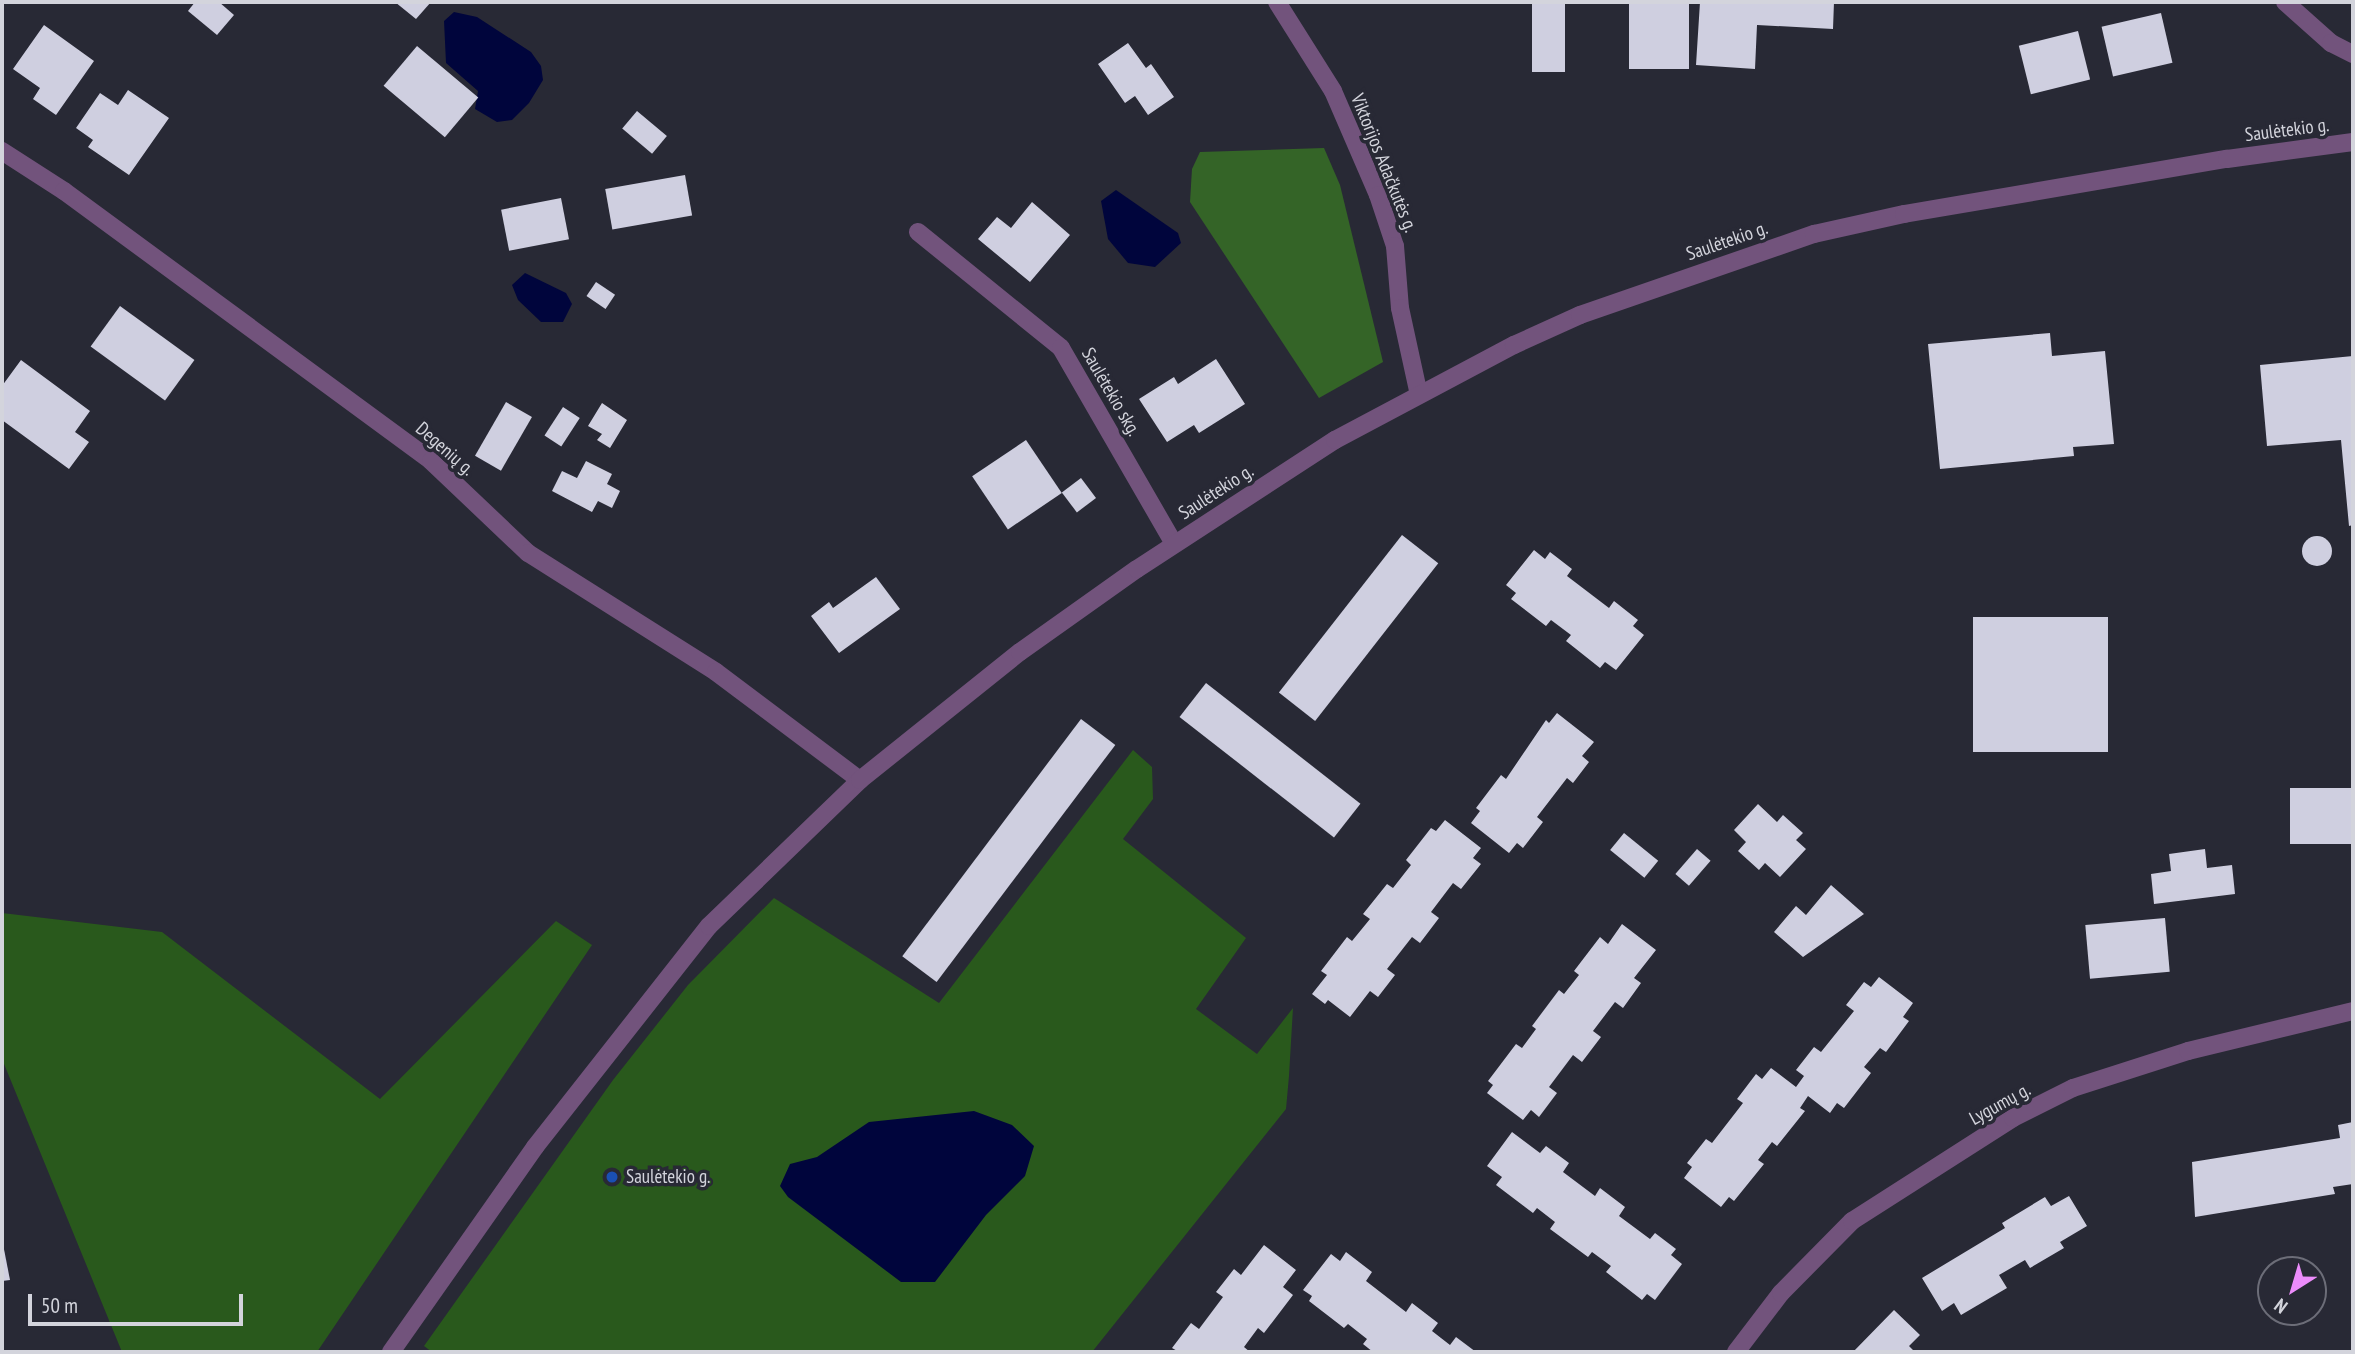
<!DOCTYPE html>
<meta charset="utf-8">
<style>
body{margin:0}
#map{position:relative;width:2355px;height:1354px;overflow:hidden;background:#282935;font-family:"PT Sans Narrow",sans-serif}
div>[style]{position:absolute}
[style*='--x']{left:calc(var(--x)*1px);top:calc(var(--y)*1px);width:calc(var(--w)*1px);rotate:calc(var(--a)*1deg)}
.green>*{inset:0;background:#29591c}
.forest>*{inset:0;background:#346427}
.water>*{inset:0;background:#00053c}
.building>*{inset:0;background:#cfcfe0;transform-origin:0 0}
.round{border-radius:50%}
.minor>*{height:18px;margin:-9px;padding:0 9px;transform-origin:9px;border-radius:9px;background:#72537c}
.dots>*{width:19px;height:19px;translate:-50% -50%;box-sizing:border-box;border:4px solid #282935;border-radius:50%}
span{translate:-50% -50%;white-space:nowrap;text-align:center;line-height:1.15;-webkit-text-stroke:7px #282935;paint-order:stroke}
.street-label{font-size:19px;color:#d3d4dc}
.poi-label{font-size:19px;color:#d3d4dc}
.left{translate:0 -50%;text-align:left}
.frame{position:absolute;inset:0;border:4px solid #d3d4dc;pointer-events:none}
.north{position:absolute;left:2257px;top:1256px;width:70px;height:70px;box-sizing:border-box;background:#282935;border:2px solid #6c6d78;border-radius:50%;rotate:217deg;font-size:19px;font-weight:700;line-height:28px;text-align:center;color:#d3d4dc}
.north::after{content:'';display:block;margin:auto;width:24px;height:32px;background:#ec8cfb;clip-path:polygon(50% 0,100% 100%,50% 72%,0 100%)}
.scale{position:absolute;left:28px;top:1294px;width:215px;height:32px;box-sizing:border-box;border:4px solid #d3d4dc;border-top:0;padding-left:9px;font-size:21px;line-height:24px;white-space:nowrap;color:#d3d4dc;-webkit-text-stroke:5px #282935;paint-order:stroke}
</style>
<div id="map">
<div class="green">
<i style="clip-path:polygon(1133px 750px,1152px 767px,1153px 799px,1123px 839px,1246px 938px,1196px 1009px,1257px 1054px,1293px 1008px,1289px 1076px,1286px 1109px,1092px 1352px,432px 1352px,424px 1346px,613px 1080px,688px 985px,774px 898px,939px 1003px)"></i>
<i style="clip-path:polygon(2px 913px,162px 932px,380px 1099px,556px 921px,592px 945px,317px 1352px,122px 1352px,2px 1059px)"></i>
</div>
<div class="forest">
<i style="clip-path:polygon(1324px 148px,1340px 185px,1383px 362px,1319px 398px,1190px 202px,1192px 169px,1200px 152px)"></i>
</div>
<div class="water">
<i style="clip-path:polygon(454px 12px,477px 17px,531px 52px,541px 66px,543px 80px,529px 103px,512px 120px,497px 122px,475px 109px,478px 91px,446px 63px,444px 21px)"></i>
<i style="clip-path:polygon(1116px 190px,1178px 233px,1181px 243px,1155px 267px,1128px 263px,1108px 239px,1101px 201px)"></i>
<i style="clip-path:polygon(525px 273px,566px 293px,572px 304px,563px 322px,541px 322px,518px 300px,512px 285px)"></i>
<i style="clip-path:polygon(974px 1111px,1012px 1125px,1034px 1146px,1025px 1176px,986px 1215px,935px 1282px,901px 1282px,788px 1197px,780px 1186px,790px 1164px,817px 1157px,869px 1122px)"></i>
</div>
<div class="building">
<i style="clip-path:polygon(195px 2px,219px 2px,234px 15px,217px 35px,188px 11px)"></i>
<i style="clip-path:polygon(395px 2px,431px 2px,416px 19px)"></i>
<i style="left:1532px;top:2px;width:33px;height:70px"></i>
<i style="left:1629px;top:2px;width:60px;height:67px"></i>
<i style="clip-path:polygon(1700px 2px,1834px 2px,1833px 29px,1757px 25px,1755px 69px,1696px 65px)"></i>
<i style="left:2161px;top:13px;width:51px;height:61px;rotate:77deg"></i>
<i style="clip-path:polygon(44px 25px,94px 61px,56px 115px,33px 99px,40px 88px,13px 69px)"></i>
<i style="left:2078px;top:31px;width:50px;height:61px;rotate:76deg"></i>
<i style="clip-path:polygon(1128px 43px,1146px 68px,1151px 64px,1174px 97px,1148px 115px,1135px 96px,1125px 103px,1098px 64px)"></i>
<i style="left:417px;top:46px;width:80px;height:52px;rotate:40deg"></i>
<i style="clip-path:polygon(128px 90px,169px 118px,129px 175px,88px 147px,93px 140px,76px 128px,100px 93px,118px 105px)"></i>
<i style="left:637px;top:111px;width:39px;height:23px;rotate:40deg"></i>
<i style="left:685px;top:175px;width:41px;height:81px;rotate:80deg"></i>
<i style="left:561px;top:198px;width:42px;height:61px;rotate:79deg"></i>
<i style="clip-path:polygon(1032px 202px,1070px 235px,1030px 282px,978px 239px,997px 217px,1011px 228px)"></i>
<i style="left:596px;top:282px;width:23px;height:17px;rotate:34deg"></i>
<i style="left:120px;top:306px;width:92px;height:50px;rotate:36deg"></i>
<i style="clip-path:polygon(2050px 333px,2052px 356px,2105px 351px,2114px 444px,2073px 447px,2074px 456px,1940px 469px,1928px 344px)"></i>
<i style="clip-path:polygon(2353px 356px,2353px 525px,2349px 526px,2341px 440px,2267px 446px,2260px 365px)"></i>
<i style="clip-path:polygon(1216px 359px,1245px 404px,1199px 433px,1194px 425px,1167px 442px,1139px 399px,1174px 377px,1178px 384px)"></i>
<i style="clip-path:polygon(21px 360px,90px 411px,75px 432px,89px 442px,69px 469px,2px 420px,2px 386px)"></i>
<i style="left:506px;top:402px;width:30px;height:62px;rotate:30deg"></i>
<i style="clip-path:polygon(602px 403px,627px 420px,610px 448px,597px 440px,602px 434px,588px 426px)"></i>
<i style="left:563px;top:407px;width:20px;height:34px;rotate:33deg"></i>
<i style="left:1026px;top:440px;width:64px;height:65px;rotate:56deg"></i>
<i style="clip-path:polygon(586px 461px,612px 474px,607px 484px,620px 491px,612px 508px,598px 501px,592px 512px,552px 491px,562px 471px,577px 478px)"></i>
<i style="left:1081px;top:478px;width:25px;height:24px;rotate:53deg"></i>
<i style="left:1402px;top:535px;width:46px;height:200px;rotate:38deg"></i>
<i class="round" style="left:2302px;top:536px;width:30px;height:30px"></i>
<i style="clip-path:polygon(1534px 550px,1545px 559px,1550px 552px,1572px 569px,1567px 576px,1609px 608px,1614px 601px,1638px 620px,1633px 626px,1644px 635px,1616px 670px,1605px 662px,1600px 668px,1566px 641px,1571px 635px,1551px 620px,1546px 626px,1511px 599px,1516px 593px,1506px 585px)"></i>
<i style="clip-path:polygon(876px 577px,900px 609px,839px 653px,811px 616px,829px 602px,833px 608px)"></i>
<i style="left:2108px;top:617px;width:135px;height:135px;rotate:90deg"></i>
<i style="left:1206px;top:683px;width:196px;height:43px;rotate:38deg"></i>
<i style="clip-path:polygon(1557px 713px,1594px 742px,1582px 756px,1589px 762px,1573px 783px,1567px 778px,1537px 817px,1543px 822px,1523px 848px,1517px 843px,1509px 853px,1471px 823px,1480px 811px,1476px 808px,1501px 775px,1506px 779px,1546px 720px,1549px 723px)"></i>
<i style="left:1081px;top:719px;width:43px;height:297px;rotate:37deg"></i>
<i style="left:2353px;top:788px;width:56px;height:63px;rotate:90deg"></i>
<i style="clip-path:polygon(1758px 804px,1777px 822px,1783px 815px,1803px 833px,1796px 840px,1806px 849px,1780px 877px,1765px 863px,1759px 870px,1738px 851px,1746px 842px,1734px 830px)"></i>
<i style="clip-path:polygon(1445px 820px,1481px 848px,1473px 858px,1481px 864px,1461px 889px,1453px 883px,1431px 912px,1439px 918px,1420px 943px,1412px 937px,1387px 969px,1395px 975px,1378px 997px,1370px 991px,1350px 1017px,1328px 1000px,1325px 1004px,1312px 994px,1327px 975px,1321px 971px,1347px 937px,1352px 941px,1370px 919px,1363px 914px,1387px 884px,1393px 888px,1411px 865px,1406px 860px,1431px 828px,1436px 831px)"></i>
<i style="left:1624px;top:833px;width:44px;height:22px;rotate:39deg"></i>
<i style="left:1697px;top:849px;width:18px;height:33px;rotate:41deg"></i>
<i style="clip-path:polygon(2205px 849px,2207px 868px,2232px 865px,2235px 894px,2154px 904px,2151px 874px,2171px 871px,2169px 854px)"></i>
<i style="clip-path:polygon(1831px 885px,1864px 914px,1803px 957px,1774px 932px,1796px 906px,1806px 915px)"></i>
<i style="left:2165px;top:918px;width:54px;height:80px;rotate:85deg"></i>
<i style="clip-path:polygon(1622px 924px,1656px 950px,1634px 978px,1641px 983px,1623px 1008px,1615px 1002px,1593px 1031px,1601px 1037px,1582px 1062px,1573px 1055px,1549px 1087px,1557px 1093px,1539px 1117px,1531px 1110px,1523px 1120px,1487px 1093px,1493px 1085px,1488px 1081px,1516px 1044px,1522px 1048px,1536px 1029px,1532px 1026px,1559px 990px,1564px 994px,1579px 975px,1574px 971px,1600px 937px,1608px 944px)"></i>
<i style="clip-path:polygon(1879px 977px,1913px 1003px,1903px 1017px,1909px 1021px,1886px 1052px,1880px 1048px,1864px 1067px,1871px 1073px,1844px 1108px,1837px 1103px,1830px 1113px,1808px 1096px,1800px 1108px,1805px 1111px,1777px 1146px,1772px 1142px,1758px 1160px,1764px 1164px,1734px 1201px,1729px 1197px,1721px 1207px,1684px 1178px,1692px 1167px,1687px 1163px,1706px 1139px,1712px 1143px,1743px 1103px,1737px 1099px,1756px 1074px,1762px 1079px,1771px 1068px,1796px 1087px,1804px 1076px,1796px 1070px,1814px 1047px,1821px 1052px,1854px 1011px,1846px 1005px,1864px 982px,1871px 987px)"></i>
<i style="clip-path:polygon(2353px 1122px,2353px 1184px,2333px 1187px,2335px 1194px,2195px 1217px,2192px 1162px,2340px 1138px,2338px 1125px)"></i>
<i style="clip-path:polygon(1512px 1132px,1540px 1153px,1546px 1146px,1569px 1163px,1563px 1172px,1595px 1196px,1600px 1188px,1625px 1207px,1619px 1216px,1650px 1239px,1655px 1233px,1676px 1249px,1671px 1255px,1682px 1264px,1655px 1300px,1647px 1294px,1642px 1300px,1606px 1272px,1611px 1266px,1592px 1252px,1588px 1257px,1550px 1229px,1555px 1222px,1537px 1208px,1533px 1213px,1496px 1185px,1502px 1177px,1487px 1166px)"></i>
<i style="clip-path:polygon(2069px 1196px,2087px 1226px,2060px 1242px,2064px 1248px,2030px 1268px,2025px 1260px,1999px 1275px,2007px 1288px,1961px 1315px,1954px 1303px,1942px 1311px,1922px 1278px,2005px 1228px,2002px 1223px,2045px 1197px,2051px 1206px)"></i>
<i style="clip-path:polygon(2px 1239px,10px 1280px,2px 1281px)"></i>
<i style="clip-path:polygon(1264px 1245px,1296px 1270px,1283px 1287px,1293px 1295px,1264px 1333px,1258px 1328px,1244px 1347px,1250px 1352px,1179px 1352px,1172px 1348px,1191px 1323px,1199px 1329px,1223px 1297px,1216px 1292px,1234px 1269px,1241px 1275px)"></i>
<i style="clip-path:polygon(1346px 1252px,1372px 1272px,1366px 1281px,1406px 1312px,1412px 1303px,1438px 1323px,1432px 1331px,1450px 1345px,1456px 1337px,1476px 1352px,1373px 1352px,1363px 1344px,1367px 1339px,1348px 1324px,1344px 1328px,1309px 1301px,1312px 1296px,1303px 1290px,1331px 1254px,1340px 1261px)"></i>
<i style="clip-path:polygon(1894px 1310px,1920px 1335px,1909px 1346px,1915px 1352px,1853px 1352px)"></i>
</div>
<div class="minor">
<i style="--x:1277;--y:2;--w:105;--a:57.8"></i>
<i style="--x:1333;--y:91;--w:113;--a:66.6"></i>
<i style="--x:1378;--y:195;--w:54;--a:71.6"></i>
<i style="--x:1395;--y:246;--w:62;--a:85.4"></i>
<i style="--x:1400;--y:308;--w:89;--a:77.7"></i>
<i style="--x:2285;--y:2;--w:62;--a:41.7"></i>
<i style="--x:2331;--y:43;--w:25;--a:27"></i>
<i style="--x:2;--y:151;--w:74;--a:32.8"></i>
<i style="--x:64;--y:191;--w:456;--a:36.3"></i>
<i style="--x:431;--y:461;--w:134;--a:43.5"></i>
<i style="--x:528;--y:553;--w:222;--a:32.3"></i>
<i style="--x:716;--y:672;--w:180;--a:36.9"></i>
<i style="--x:918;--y:232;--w:184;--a:39"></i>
<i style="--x:1061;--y:348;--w:226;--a:60"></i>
<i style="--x:391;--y:1352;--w:251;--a:-54.9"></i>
<i style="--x:535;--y:1147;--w:281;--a:-51.8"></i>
<i style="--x:709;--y:926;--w:210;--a:-44"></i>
<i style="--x:860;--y:780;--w:205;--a:-38.7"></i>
<i style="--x:1020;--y:652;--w:143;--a:-35.4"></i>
<i style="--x:1137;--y:569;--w:236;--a:-33.1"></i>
<i style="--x:1335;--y:440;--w:203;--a:-28"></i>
<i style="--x:1514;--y:345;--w:72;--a:-24.4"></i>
<i style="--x:1580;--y:315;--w:248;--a:-19.1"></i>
<i style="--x:1814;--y:234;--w:92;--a:-12.5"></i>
<i style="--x:1904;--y:214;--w:328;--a:-9.7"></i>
<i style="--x:2227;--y:159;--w:127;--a:-7.7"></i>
<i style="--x:1736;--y:1352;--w:74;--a:-52.7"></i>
<i style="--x:1781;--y:1293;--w:101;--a:-45.4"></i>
<i style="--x:1852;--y:1221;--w:191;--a:-32.6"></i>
<i style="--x:2013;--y:1118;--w:67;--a:-26.6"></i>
<i style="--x:2073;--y:1088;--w:121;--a:-17.8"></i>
<i style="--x:2188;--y:1051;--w:170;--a:-13.6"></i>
</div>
<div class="dots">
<i style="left:612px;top:1177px;background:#1a4fb4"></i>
</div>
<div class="street-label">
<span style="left:2287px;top:130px;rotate:-7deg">Saulėtekio g.</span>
<span style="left:1384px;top:163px;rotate:68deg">Viktorijos Adačkutės g.</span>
<span style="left:1727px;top:241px;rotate:-19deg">Saulėtekio g.</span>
<span style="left:1111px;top:392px;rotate:60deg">Saulėtekio skg.</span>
<span style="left:445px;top:449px;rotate:41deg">Degenių g.</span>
<span style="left:1216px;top:492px;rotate:-33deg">Saulėtekio g.</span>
<span style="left:2000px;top:1104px;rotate:-29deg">Lygumų g.</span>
</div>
<div class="poi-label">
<span class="left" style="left:626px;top:1177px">Saulėtekio g.</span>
</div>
<div class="frame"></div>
<div class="north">N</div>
<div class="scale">50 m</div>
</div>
